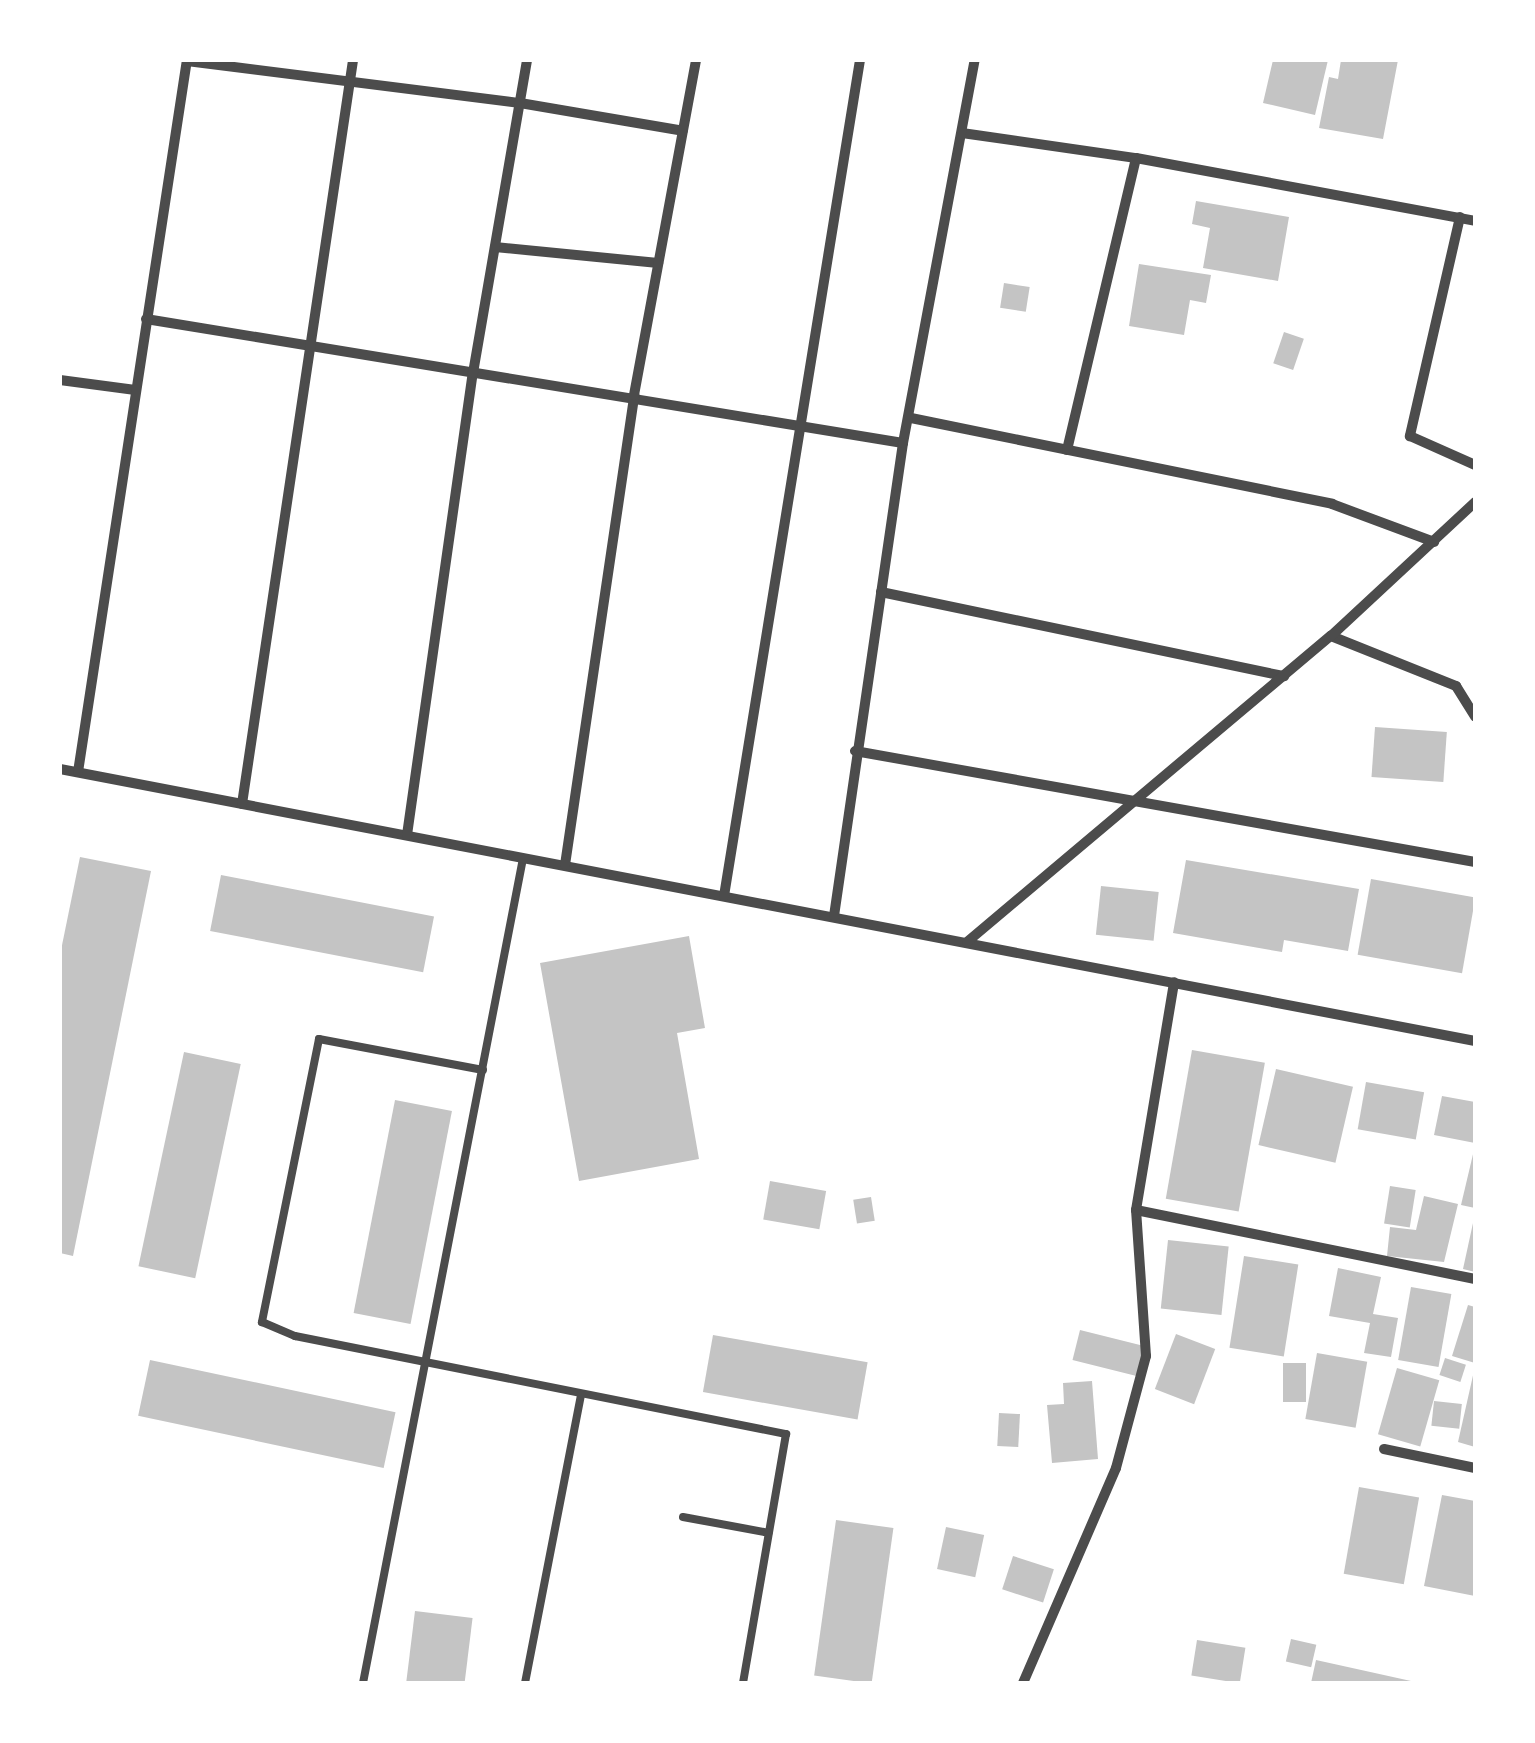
<!DOCTYPE html>
<style>
body{margin:0}
#map{position:relative;width:1535px;height:1743px;overflow:hidden;background:#fff;font-family:Barlow,sans-serif}
div>[style]{position:absolute}
[style*='--x']{left:calc(var(--x)*1px);top:calc(var(--y)*1px);width:calc(var(--w)*1px);rotate:calc(var(--a)*1deg)}
.building>*{inset:0;background:#c4c4c4;transform-origin:0 0}
.service>*{height:8px;margin:-4px;padding:0 4px;transform-origin:4px;border-radius:4px;background:#4c4c4c}
.minor>*{height:10px;margin:-5px;padding:0 5px;transform-origin:5px;border-radius:5px;background:#4c4c4c}
span{translate:-50% -50%;white-space:nowrap;text-align:center;line-height:1.15;-webkit-text-stroke:8px #fff;paint-order:stroke}
.frame{position:absolute;inset:0;border:62px solid #fff;pointer-events:none}
</style>
<div id="map">
<div class="building">
<i style="clip-path:polygon(1273px 60px,1328px 60px,1315px 115px,1263px 103px)"></i>
<i style="clip-path:polygon(1341px 60px,1398px 60px,1383px 139px,1319px 128px,1329px 77px,1338px 79px)"></i>
<i style="clip-path:polygon(1196px 201px,1289px 217px,1278px 281px,1203px 268px,1210px 228px,1192px 224px)"></i>
<i style="clip-path:polygon(1139px 264px,1211px 275px,1206px 303px,1190px 300px,1184px 335px,1129px 326px)"></i>
<i style="left:1004px;top:283px;width:26px;height:25px;rotate:9deg"></i>
<i style="left:1284px;top:332px;width:21px;height:33px;rotate:19deg"></i>
<i style="left:1375px;top:727px;width:72px;height:50px;rotate:4deg"></i>
<i style="clip-path:polygon(80px 857px,151px 871px,73px 1256px,60px 1253px,60px 955px)"></i>
<i style="clip-path:polygon(1186px 860px,1359px 889px,1348px 951px,1284px 940px,1282px 952px,1173px 933px)"></i>
<i style="left:221px;top:875px;width:217px;height:57px;rotate:11deg"></i>
<i style="left:1371px;top:879px;width:106px;height:77px;rotate:10deg"></i>
<i style="left:1101px;top:886px;width:58px;height:49px;rotate:6deg"></i>
<i style="clip-path:polygon(689px 936px,705px 1028px,677px 1033px,699px 1159px,579px 1181px,540px 963px)"></i>
<i style="left:1192px;top:1050px;width:74px;height:151px;rotate:10deg"></i>
<i style="left:184px;top:1052px;width:58px;height:219px;rotate:12deg"></i>
<i style="left:1276px;top:1069px;width:79px;height:78px;rotate:13deg"></i>
<i style="left:1366px;top:1082px;width:59px;height:48px;rotate:10deg"></i>
<i style="clip-path:polygon(1442px 1096px,1475px 1102px,1475px 1143px,1434px 1135px)"></i>
<i style="left:395px;top:1100px;width:58px;height:217px;rotate:11deg"></i>
<i style="clip-path:polygon(1474px 1150px,1475px 1150px,1475px 1208px,1461px 1205px)"></i>
<i style="left:770px;top:1181px;width:57px;height:39px;rotate:10deg"></i>
<i style="left:1390px;top:1186px;width:26px;height:38px;rotate:9deg"></i>
<i style="clip-path:polygon(1424px 1196px,1458px 1204px,1444px 1262px,1387px 1256px,1390px 1227px,1416px 1230px)"></i>
<i style="left:871px;top:1197px;width:24px;height:18px;rotate:81deg"></i>
<i style="clip-path:polygon(1473px 1223px,1475px 1223px,1475px 1272px,1463px 1269px)"></i>
<i style="left:1168px;top:1240px;width:61px;height:69px;rotate:6deg"></i>
<i style="left:1244px;top:1256px;width:55px;height:93px;rotate:9deg"></i>
<i style="clip-path:polygon(1338px 1268px,1381px 1277px,1373px 1314px,1398px 1318px,1391px 1357px,1364px 1353px,1370px 1323px,1329px 1316px)"></i>
<i style="left:1411px;top:1287px;width:41px;height:74px;rotate:10deg"></i>
<i style="clip-path:polygon(1468px 1305px,1475px 1307px,1475px 1363px,1452px 1356px)"></i>
<i style="left:1080px;top:1330px;width:66px;height:31px;rotate:14deg"></i>
<i style="left:1176px;top:1334px;width:42px;height:59px;rotate:21deg"></i>
<i style="left:713px;top:1335px;width:157px;height:58px;rotate:10deg"></i>
<i style="left:1317px;top:1353px;width:51px;height:67px;rotate:10deg"></i>
<i style="left:1445px;top:1358px;width:22px;height:18px;rotate:18deg"></i>
<i style="left:150px;top:1360px;width:251px;height:57px;rotate:12deg"></i>
<i style="left:1283px;top:1363px;width:23px;height:39px"></i>
<i style="left:1397px;top:1368px;width:44px;height:69px;rotate:16deg"></i>
<i style="clip-path:polygon(1474px 1371px,1475px 1371px,1475px 1447px,1458px 1442px)"></i>
<i style="clip-path:polygon(1092px 1381px,1098px 1459px,1052px 1463px,1047px 1405px,1064px 1404px,1063px 1383px)"></i>
<i style="left:1434px;top:1401px;width:28px;height:25px;rotate:6deg"></i>
<i style="left:999px;top:1413px;width:21px;height:33px;rotate:3deg"></i>
<i style="left:1359px;top:1487px;width:61px;height:88px;rotate:10deg"></i>
<i style="clip-path:polygon(1442px 1495px,1475px 1501px,1475px 1596px,1424px 1586px)"></i>
<i style="left:836px;top:1520px;width:58px;height:157px;rotate:8deg"></i>
<i style="left:946px;top:1527px;width:39px;height:43px;rotate:12deg"></i>
<i style="left:1013px;top:1556px;width:43px;height:35px;rotate:18deg"></i>
<i style="left:415px;top:1611px;width:58px;height:73px;rotate:7deg"></i>
<i style="left:1291px;top:1639px;width:26px;height:23px;rotate:13deg"></i>
<i style="left:1197px;top:1640px;width:49px;height:36px;rotate:9deg"></i>
<i style="clip-path:polygon(1316px 1660px,1411px 1681px,1411px 1683px,1311px 1683px)"></i>
</div>
<div class="service">
<i style="--x:483;--y:1070;--w:167;--a:-169.3"></i>
<i style="--x:319;--y:1039;--w:289;--a:101.4"></i>
<i style="--x:262;--y:1322;--w:36;--a:23"></i>
<i style="--x:295;--y:1336;--w:501;--a:11.29"></i>
<i style="--x:786;--y:1434;--w:253;--a:99.8"></i>
<i style="--x:683;--y:1517;--w:87;--a:10.5"></i>
<i style="--x:363;--y:1683;--w:840;--a:-79.02"></i>
<i style="--x:525;--y:1683;--w:294;--a:-79"></i>
</div>
<div class="minor">
<i style="--x:187;--y:61;--w:336;--a:7.2"></i>
<i style="--x:520;--y:103;--w:165;--a:9.7"></i>
<i style="--x:962;--y:133;--w:176;--a:8.2"></i>
<i style="--x:1136;--y:158;--w:345;--a:10.5"></i>
<i style="--x:1460;--y:217;--w:225;--a:102.9"></i>
<i style="--x:1410;--y:436;--w:71;--a:24"></i>
<i style="--x:495;--y:247;--w:164;--a:5.6"></i>
<i style="--x:146;--y:319;--w:767;--a:9.3"></i>
<i style="--x:60;--y:380;--w:76;--a:7.6"></i>
<i style="--x:911;--y:418;--w:430;--a:11.5"></i>
<i style="--x:1332;--y:504;--w:109;--a:20.4"></i>
<i style="--x:1067;--y:450;--w:300;--a:-76.7"></i>
<i style="--x:881;--y:592;--w:412;--a:11.8"></i>
<i style="--x:1331;--y:636;--w:135;--a:21.8"></i>
<i style="--x:1456;--y:686;--w:36;--a:58"></i>
<i style="--x:855;--y:751;--w:630;--a:10.15"></i>
<i style="--x:60;--y:769;--w:1441;--a:10.88"></i>
<i style="--x:78;--y:772;--w:720;--a:-81.3"></i>
<i style="--x:242;--y:804;--w:752;--a:-81.51"></i>
<i style="--x:407;--y:835;--w:467;--a:-81.9"></i>
<i style="--x:473;--y:373;--w:318;--a:-80.2"></i>
<i style="--x:565;--y:865;--w:475;--a:-81.6"></i>
<i style="--x:634;--y:395;--w:341;--a:-79.5"></i>
<i style="--x:724;--y:896;--w:847;--a:-80.76"></i>
<i style="--x:834;--y:916;--w:478;--a:-81.7"></i>
<i style="--x:903;--y:443;--w:390;--a:-79.4"></i>
<i style="--x:967;--y:942;--w:476;--a:-40.1"></i>
<i style="--x:1331;--y:636;--w:197;--a:-42.9"></i>
<i style="--x:1136;--y:1210;--w:346;--a:11.5"></i>
<i style="--x:1384;--y:1449;--w:93;--a:11.8"></i>
<i style="--x:1023;--y:1683;--w:234;--a:-66.6"></i>
<i style="--x:1116;--y:1468;--w:116;--a:-75"></i>
<i style="--x:1146;--y:1356;--w:146;--a:-93.9"></i>
<i style="--x:1136;--y:1210;--w:231;--a:-80.5"></i>
</div>
<div class="frame"></div>
</div>
